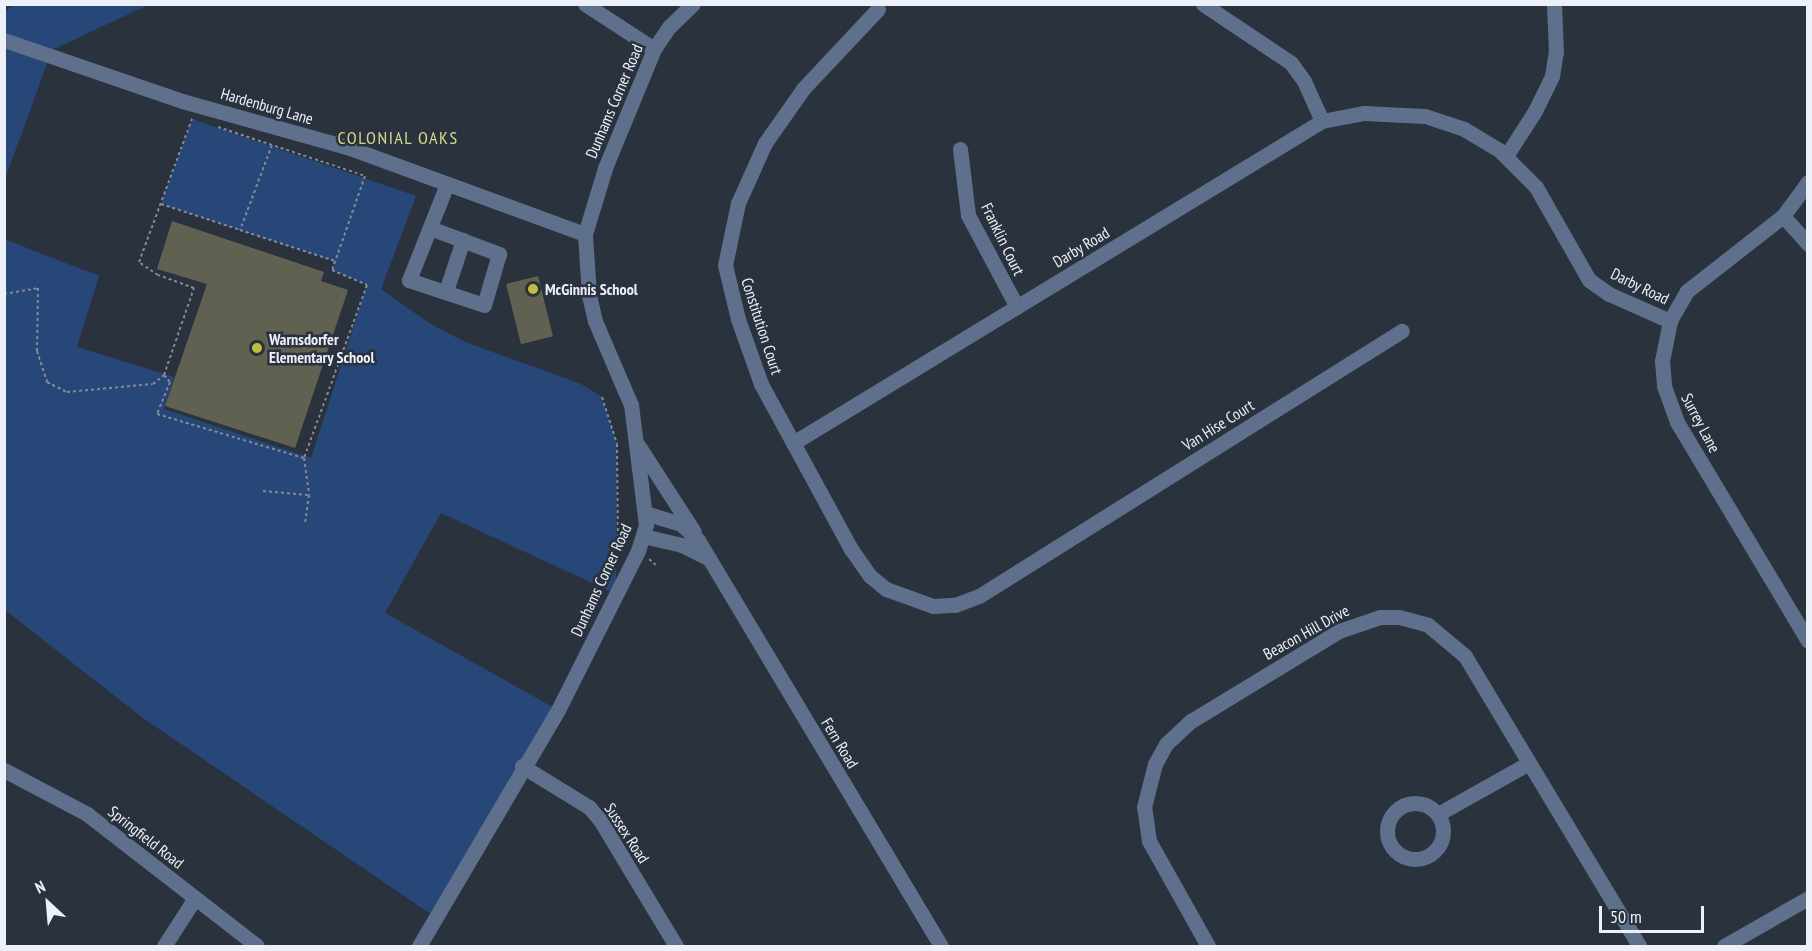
<!DOCTYPE html>
<style>
body{margin:0}
#map{position:relative;width:1812px;height:951px;overflow:hidden;background:#2a323e;font-family:"PT Sans Narrow",sans-serif}
div>[style]{position:absolute}
[style*='--x']{left:calc(var(--x)*1px);top:calc(var(--y)*1px);width:calc(var(--w)*1px);rotate:calc(var(--a)*1deg)}
.green>*{inset:0;background:#284779}
.building>*{inset:0;background:#616152;transform-origin:0 0}
.path>*{height:2px;margin-top:-1px;transform-origin:0;background:repeating-linear-gradient(90deg,#828993 0 3px,transparent 0 6px)}
.minor>*{height:15px;margin:-7.5px;padding:0 7.5px;transform-origin:7.5px;border-radius:7.5px;background:#5e708b}
.minor>.ring{margin:-7.5px;padding:0;box-sizing:content-box;background:none;border:15px solid #5e708b;border-radius:50%}
.dots>*{width:16px;height:16px;translate:-50% -50%;box-sizing:border-box;border:3px solid #2a323e;border-radius:50%}
span{translate:-50% -50%;white-space:nowrap;text-align:center;line-height:1.15;-webkit-text-stroke:5px #2a323e;paint-order:stroke}
.street-label{font-size:16px;color:#ecf1f9}
.poi-label{font-size:16px;color:#ecf1f9;font-weight:700}
.left{translate:0 -50%;text-align:left}
.neighbourhood-label{font-size:18px;color:#d6d788;letter-spacing:1.5px}
.frame{position:absolute;inset:0;border:6px solid #ecf1f9;pointer-events:none}
.north{position:absolute;left:18px;top:873px;width:60px;height:60px;-webkit-text-stroke:4px #2a323e;paint-order:stroke;rotate:334deg;font-size:16px;font-weight:700;line-height:24px;text-align:center;color:#ecf1f9}
.north::after{content:'';display:block;margin:auto;width:21px;height:27px;background:#ecf1f9;clip-path:polygon(50% 0,100% 100%,50% 72%,0 100%)}
.scale{position:absolute;left:1599px;top:906px;width:105px;height:27px;box-sizing:border-box;border:3px solid #ecf1f9;border-top:0;padding-left:8px;font-size:18px;line-height:21px;white-space:nowrap;color:#ecf1f9;-webkit-text-stroke:4px #2a323e;paint-order:stroke}
</style>
<div id="map">
<div class="green">
<i style="clip-path:polygon(15px 4px,148px 5px,52px 50px,5px 179px,5px 11px)"></i>
<i style="clip-path:polygon(192px 119px,416px 196px,381px 289px,429px 323px,465px 342px,581px 384px,602px 397px,617px 444px,616px 594px,441px 513px,385px 613px,558px 710px,435px 917px,143px 718px,5px 610px,4px 239px,99px 276px,77px 347px,174px 377px,164px 409px,311px 458px,367px 285px,332px 270px,334px 261px,161px 204px)"></i>
</div>
<div class="building">
<i style="clip-path:polygon(172px 221px,324px 272px,321px 281px,348px 290px,295px 448px,165px 406px,207px 284px,157px 269px)"></i>
<i style="left:538px;top:276px;width:62px;height:33px;rotate:76deg"></i>
</div>
<div class="path">
<i style="--x:218;--y:127;--w:155;--a:18.4"></i>
<i style="--x:365;--y:176;--w:100;--a:109.3"></i>
<i style="--x:332;--y:270;--w:38;--a:23"></i>
<i style="--x:367;--y:285;--w:184;--a:110"></i>
<i style="--x:304;--y:458;--w:37;--a:82"></i>
<i style="--x:309;--y:495;--w:29;--a:98"></i>
<i style="--x:272;--y:145;--w:91;--a:110.6"></i>
<i style="--x:240;--y:230;--w:100;--a:18.1"></i>
<i style="--x:161;--y:204;--w:83;--a:18.2"></i>
<i style="--x:4;--y:294;--w:35;--a:-10"></i>
<i style="--x:38;--y:288;--w:63;--a:90.9"></i>
<i style="--x:37;--y:351;--w:33;--a:72"></i>
<i style="--x:47;--y:382;--w:22;--a:27"></i>
<i style="--x:67;--y:392;--w:86;--a:-5.3"></i>
<i style="--x:153;--y:384;--w:14;--a:-39"></i>
<i style="--x:164;--y:375;--w:92;--a:-71"></i>
<i style="--x:194;--y:288;--w:38;--a:-160"></i>
<i style="--x:158;--y:275;--w:23;--a:-146"></i>
<i style="--x:139;--y:262;--w:153;--a:-69.7"></i>
<i style="--x:164;--y:375;--w:9;--a:49"></i>
<i style="--x:170;--y:382;--w:35;--a:112"></i>
<i style="--x:157;--y:414;--w:153;--a:16.7"></i>
<i style="--x:602;--y:397;--w:49;--a:72.3"></i>
<i style="--x:617;--y:444;--w:92;--a:89.4"></i>
<i style="--x:618;--y:536;--w:9;--a:36"></i>
<i style="--x:263;--y:491;--w:45;--a:5.1"></i>
<i style="--x:649;--y:559;--w:11;--a:41"></i>
</div>
<div class="minor">
<i style="--x:585;--y:4;--w:82;--a:33.1"></i>
<i style="--x:1203;--y:4;--w:106;--a:33.8"></i>
<i style="--x:1291;--y:63;--w:22;--a:54"></i>
<i style="--x:1304;--y:81;--w:44;--a:65.8"></i>
<i style="--x:878;--y:9;--w:110;--a:133.2"></i>
<i style="--x:803;--y:89;--w:66;--a:125.1"></i>
<i style="--x:765;--y:143;--w:66;--a:114.2"></i>
<i style="--x:738;--y:203;--w:63;--a:101.8"></i>
<i style="--x:725;--y:265;--w:56;--a:76.5"></i>
<i style="--x:738;--y:319;--w:69;--a:70.5"></i>
<i style="--x:761;--y:384;--w:188;--a:61.4"></i>
<i style="--x:851;--y:549;--w:33;--a:55"></i>
<i style="--x:870;--y:576;--w:21;--a:39"></i>
<i style="--x:886;--y:589;--w:50;--a:19.9"></i>
<i style="--x:933;--y:606;--w:22;--a:-3"></i>
<i style="--x:955;--y:605;--w:26;--a:-21"></i>
<i style="--x:979;--y:596;--w:499;--a:-32.1"></i>
<i style="--x:4;--y:40;--w:188;--a:18.9"></i>
<i style="--x:182;--y:101;--w:171;--a:15.6"></i>
<i style="--x:347;--y:147;--w:253;--a:20.1"></i>
<i style="--x:960;--y:149;--w:66;--a:83.1"></i>
<i style="--x:968;--y:215;--w:104;--a:62"></i>
<i style="--x:1506;--y:156;--w:54;--a:-57.2"></i>
<i style="--x:1535;--y:111;--w:39;--a:-64"></i>
<i style="--x:1552;--y:76;--w:24;--a:-81"></i>
<i style="--x:1556;--y:52;--w:48;--a:-92.4"></i>
<i style="--x:1808;--y:182;--w:42;--a:126.3"></i>
<i style="--x:1783;--y:216;--w:122;--a:142"></i>
<i style="--x:1687;--y:291;--w:34;--a:120"></i>
<i style="--x:1670;--y:321;--w:41;--a:101.3"></i>
<i style="--x:1662;--y:361;--w:25;--a:85"></i>
<i style="--x:1664;--y:386;--w:38;--a:70"></i>
<i style="--x:1677;--y:422;--w:255;--a:59.1"></i>
<i style="--x:1783;--y:216;--w:38;--a:48"></i>
<i style="--x:430;--y:228;--w:74;--a:20.6"></i>
<i style="--x:499;--y:254;--w:53;--a:106.4"></i>
<i style="--x:484;--y:305;--w:79;--a:-161.6"></i>
<i style="--x:409;--y:280;--w:103;--a:-68.4"></i>
<i style="--x:446;--y:291;--w:54;--a:-71.6"></i>
<i style="--x:793;--y:443;--w:619;--a:-31.33"></i>
<i style="--x:1322;--y:121;--w:43;--a:-10.8"></i>
<i style="--x:1364;--y:113;--w:61;--a:2.8"></i>
<i style="--x:1425;--y:116;--w:41;--a:18.4"></i>
<i style="--x:1464;--y:129;--w:41;--a:31"></i>
<i style="--x:1499;--y:150;--w:52;--a:45"></i>
<i style="--x:1536;--y:187;--w:107;--a:60.3"></i>
<i style="--x:1589;--y:280;--w:24;--a:35"></i>
<i style="--x:1609;--y:294;--w:67;--a:23.9"></i>
<i style="--x:638;--y:445;--w:103;--a:57.2"></i>
<i style="--x:645;--y:513;--w:38;--a:17"></i>
<i style="--x:681;--y:524;--w:23;--a:43"></i>
<i style="--x:698;--y:540;--w:473;--a:59.1"></i>
<i style="--x:643;--y:536;--w:40;--a:13"></i>
<i style="--x:682;--y:545;--w:29;--a:27"></i>
<i style="--x:522;--y:766;--w:79;--a:31.5"></i>
<i style="--x:589;--y:807;--w:17;--a:50"></i>
<i style="--x:600;--y:820;--w:147;--a:58.9"></i>
<i style="--x:4;--y:770;--w:94;--a:27.9"></i>
<i style="--x:87;--y:814;--w:215;--a:37.8"></i>
<i class="ring" style="left:1387px;top:803px;width:41px;height:41px"></i>
<i style="--x:1438;--y:814;--w:104;--a:-29.3"></i>
<i style="--x:164;--y:946;--w:57;--a:-57.1"></i>
<i style="--x:419;--y:946;--w:274;--a:-59.5"></i>
<i style="--x:558;--y:710;--w:178;--a:-63.3"></i>
<i style="--x:638;--y:551;--w:27;--a:-73"></i>
<i style="--x:646;--y:525;--w:121;--a:-97.1"></i>
<i style="--x:631;--y:405;--w:91;--a:-113.2"></i>
<i style="--x:595;--y:321;--w:27;--a:-103"></i>
<i style="--x:589;--y:295;--w:61;--a:-93.8"></i>
<i style="--x:585;--y:234;--w:69;--a:-73.1"></i>
<i style="--x:605;--y:168;--w:129;--a:-67.6"></i>
<i style="--x:654;--y:49;--w:27;--a:-56"></i>
<i style="--x:669;--y:27;--w:33;--a:-44"></i>
<i style="--x:1208;--y:946;--w:120;--a:-119.3"></i>
<i style="--x:1149;--y:841;--w:34;--a:-98"></i>
<i style="--x:1144;--y:807;--w:44;--a:-75.7"></i>
<i style="--x:1155;--y:764;--w:23;--a:-61"></i>
<i style="--x:1166;--y:744;--w:34;--a:-43"></i>
<i style="--x:1191;--y:721;--w:173;--a:-31.3"></i>
<i style="--x:1339;--y:631;--w:43;--a:-18.9"></i>
<i style="--x:1380;--y:617;--w:19;--a:0"></i>
<i style="--x:1399;--y:617;--w:30;--a:15"></i>
<i style="--x:1428;--y:625;--w:48;--a:40"></i>
<i style="--x:1465;--y:656;--w:338;--a:59"></i>
<i style="--x:1724;--y:946;--w:97;--a:-29.7"></i>
</div>
<div class="dots">
<i style="left:533px;top:289px;background:#c0be41"></i>
<i style="left:257px;top:348px;background:#c0be41"></i>
</div>
<div class="street-label">
<span style="left:614px;top:101px;rotate:-67deg">Dunhams Corner Road</span>
<span style="left:267px;top:106px;rotate:16deg">Hardenburg Lane</span>
<span style="left:1003px;top:239px;rotate:64deg">Franklin Court</span>
<span style="left:1081px;top:247px;rotate:-31deg">Darby Road</span>
<span style="left:1640px;top:286px;rotate:26deg">Darby Road</span>
<span style="left:762px;top:326px;rotate:72deg">Constitution Court</span>
<span style="left:1701px;top:423px;rotate:62deg">Surrey Lane</span>
<span style="left:1218px;top:425px;rotate:-32deg">Van Hise Court</span>
<span style="left:601px;top:580px;rotate:-65deg">Dunhams Corner Road</span>
<span style="left:1306px;top:632px;rotate:-29deg">Beacon Hill Drive</span>
<span style="left:840px;top:743px;rotate:59deg">Fern Road</span>
<span style="left:627px;top:833px;rotate:57deg">Sussex Road</span>
<span style="left:146px;top:837px;rotate:38deg">Springfield Road</span>
</div>
<div class="poi-label">
<span class="left" style="left:545px;top:289px">McGinnis School</span>
<span class="left" style="left:269px;top:348px">Warnsdorfer<br>Elementary School</span>
</div>
<div class="neighbourhood-label">
<span style="left:398px;top:138px">COLONIAL OAKS</span>
</div>
<div class="frame"></div>
<div class="north">N</div>
<div class="scale">50 m</div>
</div>
